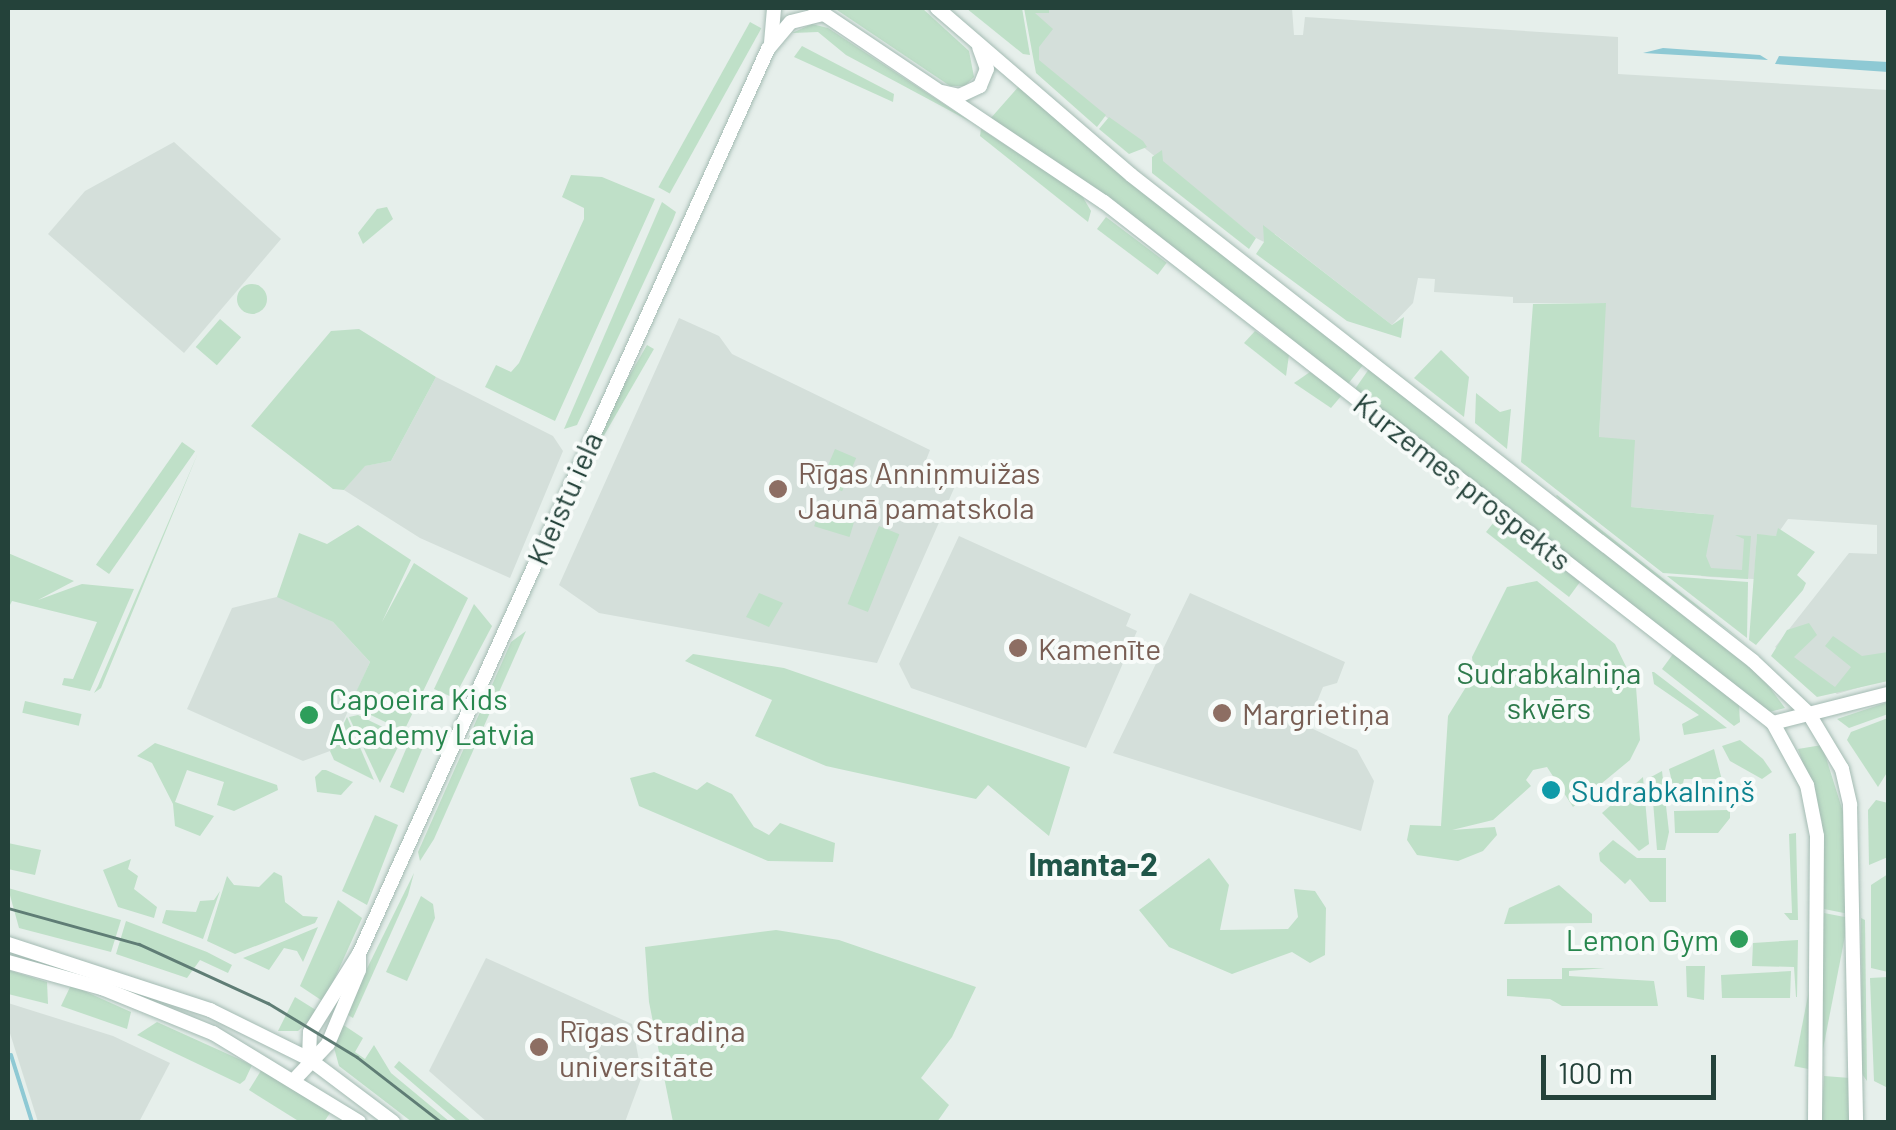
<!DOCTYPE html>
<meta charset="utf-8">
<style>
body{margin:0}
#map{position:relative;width:1896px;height:1130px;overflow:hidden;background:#e6efeb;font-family:Barlow,sans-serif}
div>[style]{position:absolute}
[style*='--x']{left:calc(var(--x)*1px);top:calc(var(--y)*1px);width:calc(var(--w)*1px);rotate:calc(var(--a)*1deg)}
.built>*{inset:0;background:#d4dfda}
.green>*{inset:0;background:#bfe0c8;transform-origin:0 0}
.round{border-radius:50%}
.water>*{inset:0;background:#8ec9d4}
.stream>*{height:4px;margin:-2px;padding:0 2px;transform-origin:2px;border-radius:2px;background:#8ec9d4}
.roads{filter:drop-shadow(0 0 2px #a4bbb3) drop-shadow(0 0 2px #a4bbb3)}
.secondary>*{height:14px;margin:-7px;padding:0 7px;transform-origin:7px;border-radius:7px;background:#fff}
.tram>*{height:2.5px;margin:-1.25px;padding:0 1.25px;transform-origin:1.25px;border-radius:1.25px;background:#5f7d75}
.dots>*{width:28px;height:28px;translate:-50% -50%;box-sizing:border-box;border:5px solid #f7fbf9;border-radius:50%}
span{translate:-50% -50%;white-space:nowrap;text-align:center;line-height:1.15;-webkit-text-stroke:8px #f7fbf9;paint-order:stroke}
.education-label{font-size:30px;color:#785e54}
.left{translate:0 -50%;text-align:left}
.street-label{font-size:30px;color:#24423a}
.park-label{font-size:30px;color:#2d7a4b}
.leisure-label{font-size:30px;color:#27864d}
.right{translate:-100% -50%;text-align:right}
.culture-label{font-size:30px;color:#0d838f}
.neighbourhood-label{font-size:32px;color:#1f5548;font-weight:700}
.frame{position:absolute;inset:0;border:10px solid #24423a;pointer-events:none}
.scale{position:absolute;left:1541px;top:1055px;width:175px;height:45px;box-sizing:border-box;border:5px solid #24423a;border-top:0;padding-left:12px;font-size:30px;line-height:35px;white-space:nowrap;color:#24423a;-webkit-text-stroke:8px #f7fbf9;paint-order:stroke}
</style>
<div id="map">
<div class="built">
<i style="clip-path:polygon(1029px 8px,1292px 8px,1294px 35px,1303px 35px,1305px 17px,1618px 37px,1618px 74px,1888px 90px,1888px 679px,1837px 694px,1775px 647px,1849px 553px,1877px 554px,1877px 525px,1788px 519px,1776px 536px,1757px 535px,1754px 579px,1710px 577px,1701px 576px,1705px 514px,1631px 507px,1599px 438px,1605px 303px,1513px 303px,1513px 297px,1434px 292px,1435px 279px,1418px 278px,1413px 303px,1392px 325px,1275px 234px,1264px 242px,1256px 238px,1038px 62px)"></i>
<i style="clip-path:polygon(174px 142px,281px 239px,184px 353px,48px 234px,85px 191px)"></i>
<i style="clip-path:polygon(679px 318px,719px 336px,732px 354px,930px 450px,923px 468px,956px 484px,877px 663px,599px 613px,559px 585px)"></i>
<i style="clip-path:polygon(436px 377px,553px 436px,563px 451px,510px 578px,420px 538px,344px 490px,364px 466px,391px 461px)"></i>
<i style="clip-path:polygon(959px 536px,1131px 614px,1126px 626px,1137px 631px,1086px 748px,911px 688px,899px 664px)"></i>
<i style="clip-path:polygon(1190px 593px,1345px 662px,1337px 683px,1323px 687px,1307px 726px,1357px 750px,1374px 781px,1361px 831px,1113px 753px)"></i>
<i style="clip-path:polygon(281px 596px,333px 622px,370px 662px,330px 751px,303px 761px,187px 709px,232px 608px)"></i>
<i style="clip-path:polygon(486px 958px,632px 1024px,642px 1076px,625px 1122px,487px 1122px,429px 1071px)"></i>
<i style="clip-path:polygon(8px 1003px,113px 1036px,170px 1063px,139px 1122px,38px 1122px,8px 1027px)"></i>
</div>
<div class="green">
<i style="clip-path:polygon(834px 8px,922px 8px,969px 51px,974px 77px,965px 86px,950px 86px)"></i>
<i style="clip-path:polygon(966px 8px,1022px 8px,1030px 55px,1023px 54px)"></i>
<i style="clip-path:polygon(1024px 8px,1049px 8px,1049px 13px,1035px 13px,1053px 29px,1039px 47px,1039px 60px,1106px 115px,1097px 127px,1036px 73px)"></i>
<i style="left:750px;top:22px;width:13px;height:189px;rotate:29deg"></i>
<i style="clip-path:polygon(812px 24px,828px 28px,971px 122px,846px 55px,818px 32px,792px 33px)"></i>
<i style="clip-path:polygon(802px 46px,894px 94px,893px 102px,794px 57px)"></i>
<i style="clip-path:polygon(1019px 86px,1363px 365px,1348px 384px,1089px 184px,990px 119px)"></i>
<i style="clip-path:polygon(1109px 117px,1143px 141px,1147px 147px,1129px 154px,1099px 129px)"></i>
<i style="clip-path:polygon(981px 129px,1081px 194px,1091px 211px,1088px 222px,980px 136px)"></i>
<i style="clip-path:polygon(1162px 150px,1163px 161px,1256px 238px,1249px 249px,1152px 173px,1152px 157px)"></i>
<i style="clip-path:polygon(571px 175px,602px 177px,655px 199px,555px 421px,485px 387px,496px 365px,511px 372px,519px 363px,584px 219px,584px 208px,562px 197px)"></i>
<i style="clip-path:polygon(662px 202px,676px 212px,673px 220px,577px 425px,564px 429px)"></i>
<i style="clip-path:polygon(377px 209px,387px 207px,393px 219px,363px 244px,358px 233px)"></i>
<i style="left:1106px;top:217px;width:76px;height:15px;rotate:37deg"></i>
<i style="clip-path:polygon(1263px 225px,1392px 325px,1404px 317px,1401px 338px,1347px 321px,1256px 254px,1264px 242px)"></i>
<i class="round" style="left:237px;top:284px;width:30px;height:30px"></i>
<i style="clip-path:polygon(1606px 303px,1599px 437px,1635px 440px,1631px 507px,1714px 515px,1706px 556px,1711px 568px,1742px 570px,1744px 539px,1735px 535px,1751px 536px,1748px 579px,1663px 573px,1521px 462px,1533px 304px)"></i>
<i style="left:220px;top:319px;width:28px;height:37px;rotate:41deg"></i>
<i style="clip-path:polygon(359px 329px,436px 377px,391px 461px,365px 466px,344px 490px,333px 489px,251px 426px,331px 331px)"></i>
<i style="clip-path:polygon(1255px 331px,1289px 355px,1286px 376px,1244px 343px)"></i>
<i style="left:647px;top:345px;width:8px;height:119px;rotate:30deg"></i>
<i style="clip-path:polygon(1441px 350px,1469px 377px,1464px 417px,1414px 378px)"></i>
<i style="clip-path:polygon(1369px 369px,1762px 677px,1785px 708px,1769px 712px,1355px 389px)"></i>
<i style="clip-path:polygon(1310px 372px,1342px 395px,1331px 408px,1294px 383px)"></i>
<i style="clip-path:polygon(1476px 393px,1500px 412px,1511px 409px,1507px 449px,1475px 423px)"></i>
<i style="left:182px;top:442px;width:16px;height:150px;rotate:35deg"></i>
<i style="left:835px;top:449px;width:23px;height:36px;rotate:23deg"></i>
<i style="clip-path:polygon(198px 453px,101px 688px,94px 693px,98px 686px)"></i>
<i style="clip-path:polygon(1556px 496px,1557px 495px,1749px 646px,1588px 525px)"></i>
<i style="left:820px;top:507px;width:37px;height:20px;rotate:17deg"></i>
<i style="clip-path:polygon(1494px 522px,1507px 524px,1580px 582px,1569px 597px,1486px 532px)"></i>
<i style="clip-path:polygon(358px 525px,411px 560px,382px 622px,414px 563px,468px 598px,404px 731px,350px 705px,370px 662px,333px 622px,277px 597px,299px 533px,327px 544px)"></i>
<i style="left:879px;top:526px;width:22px;height:84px;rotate:22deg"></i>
<i style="clip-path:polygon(1778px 528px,1815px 552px,1797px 575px,1806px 583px,1803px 590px,1756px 645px,1749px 640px,1757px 534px,1776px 536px)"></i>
<i style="clip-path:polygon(8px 553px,74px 581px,38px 600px,82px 584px,134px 589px,90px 691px,62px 685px,64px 678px,73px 679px,97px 622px,12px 601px,8px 609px)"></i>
<i style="clip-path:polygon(1667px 576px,1748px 582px,1747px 638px)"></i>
<i style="clip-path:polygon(1537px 581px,1615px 644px,1636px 687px,1640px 740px,1630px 760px,1573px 807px,1547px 767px,1533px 770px,1526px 780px,1531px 786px,1493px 820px,1452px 830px,1495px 827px,1497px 835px,1483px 851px,1458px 861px,1417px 855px,1407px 840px,1410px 825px,1441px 826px,1448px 716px,1474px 674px,1472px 657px,1507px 587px)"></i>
<i style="clip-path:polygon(759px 593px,783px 603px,769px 627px,746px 617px)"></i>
<i style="clip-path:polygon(474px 604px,492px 626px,454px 698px,434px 689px)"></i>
<i style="clip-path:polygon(1809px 623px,1817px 635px,1794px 657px,1835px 687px,1851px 667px,1825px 646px,1833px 636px,1862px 656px,1888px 652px,1888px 681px,1817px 697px,1771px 656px,1787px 630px)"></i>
<i style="clip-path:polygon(526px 631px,434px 839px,420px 861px,418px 852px,511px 642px)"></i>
<i style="clip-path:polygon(693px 654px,784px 668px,1070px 767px,1049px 836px,988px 785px,976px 799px,826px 766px,755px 736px,772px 700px,685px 661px)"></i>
<i style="clip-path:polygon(1673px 654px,1739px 705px,1740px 722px,1734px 726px,1662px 669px)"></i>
<i style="clip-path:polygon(1652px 672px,1654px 672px,1727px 728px,1684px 735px,1682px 724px,1699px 715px,1654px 684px)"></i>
<i style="left:25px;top:701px;width:58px;height:12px;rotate:13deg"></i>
<i style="clip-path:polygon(1888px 702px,1888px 714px,1849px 728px,1837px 719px)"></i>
<i style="clip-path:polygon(358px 715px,403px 737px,380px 783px,349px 717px)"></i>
<i style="clip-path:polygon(347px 717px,374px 780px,334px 760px,330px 751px)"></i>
<i style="clip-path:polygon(1888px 718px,1888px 771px,1878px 787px,1847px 740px,1851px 732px)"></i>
<i style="clip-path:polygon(1740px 740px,1763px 759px,1772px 772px,1762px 779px,1730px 761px,1722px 746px)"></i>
<i style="left:409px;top:742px;width:15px;height:49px;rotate:23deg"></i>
<i style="clip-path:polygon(155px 743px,277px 785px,278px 790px,234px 811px,217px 805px,224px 782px,187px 770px,175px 802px,214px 816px,200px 836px,175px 826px,173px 804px,152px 763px,137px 756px)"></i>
<i style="clip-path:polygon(1822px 745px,1845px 818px,1849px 914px,1824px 909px,1822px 821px,1798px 749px)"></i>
<i style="clip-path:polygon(1714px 749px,1724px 788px,1721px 779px,1684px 779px,1682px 788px,1673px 786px,1669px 769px)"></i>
<i style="clip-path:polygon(322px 770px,326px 770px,353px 782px,341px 795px,317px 792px,315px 777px)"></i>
<i style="clip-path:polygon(1662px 771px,1669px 832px,1665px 850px,1657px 850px,1651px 777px)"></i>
<i style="clip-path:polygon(654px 772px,697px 790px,707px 782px,732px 794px,754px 827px,769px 835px,780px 823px,835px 843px,833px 862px,768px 861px,639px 806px,630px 778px)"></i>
<i style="clip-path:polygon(1643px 777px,1649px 844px,1639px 851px,1602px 813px)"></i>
<i style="clip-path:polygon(1876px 800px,1888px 803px,1888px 857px,1869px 865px,1868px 810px)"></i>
<i style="clip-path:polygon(1730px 802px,1730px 818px,1718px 833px,1675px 833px,1674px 811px,1728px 810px)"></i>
<i style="clip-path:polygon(375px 815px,398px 825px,367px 905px,342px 891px)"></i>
<i style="clip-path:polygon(1796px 833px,1798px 920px,1790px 920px,1784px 913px,1792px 913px,1789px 834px)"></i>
<i style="clip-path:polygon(1613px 840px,1637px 858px,1666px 858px,1666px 902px,1650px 902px,1630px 879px,1625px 884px,1600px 861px,1599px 853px)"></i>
<i style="clip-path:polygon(8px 843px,41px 850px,35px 875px,8px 869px)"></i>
<i style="clip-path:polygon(1209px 858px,1229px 885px,1220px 930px,1288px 929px,1298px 917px,1294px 889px,1315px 891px,1326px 908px,1325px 955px,1310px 963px,1292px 952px,1232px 974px,1169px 947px,1139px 910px)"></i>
<i style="clip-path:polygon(131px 859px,128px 869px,138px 876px,134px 889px,157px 907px,154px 918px,118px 907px,103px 870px)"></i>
<i style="clip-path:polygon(274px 872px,282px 876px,285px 902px,303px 916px,318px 917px,315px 923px,235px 954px,207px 941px,227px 876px,234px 885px,259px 887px)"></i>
<i style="clip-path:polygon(414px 873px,408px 895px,353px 1018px,346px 1014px,351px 1001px)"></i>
<i style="clip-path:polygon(1888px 874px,1888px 972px,1871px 968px,1871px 885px)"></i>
<i style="clip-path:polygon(1559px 885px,1592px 914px,1592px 923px,1504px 924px,1509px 908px)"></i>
<i style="clip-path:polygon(8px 888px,121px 920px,111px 952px,19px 928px)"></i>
<i style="clip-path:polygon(220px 891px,203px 939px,162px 923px,166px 910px,196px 912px,200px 901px,214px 900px)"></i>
<i style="clip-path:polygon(421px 896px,433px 904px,435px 918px,407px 981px,386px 972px)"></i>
<i style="clip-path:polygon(338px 900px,362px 918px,324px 1002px,300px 986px)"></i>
<i style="left:1824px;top:913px;width:25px;height:156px;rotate:11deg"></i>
<i style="clip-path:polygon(1861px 918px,1865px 920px,1867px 1081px,1862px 1074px)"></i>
<i style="clip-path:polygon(126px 921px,207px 952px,232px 965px,228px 973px,200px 960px,187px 978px,116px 954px)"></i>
<i style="clip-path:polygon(318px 927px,303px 962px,297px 951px,284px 948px,269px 970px,243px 958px)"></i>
<i style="clip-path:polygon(776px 930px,839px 940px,976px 987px,952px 1037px,921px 1078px,949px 1105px,937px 1122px,673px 1122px,649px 1002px,645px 947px)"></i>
<i style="clip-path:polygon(1798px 940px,1797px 997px,1796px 997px,1794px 967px,1752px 966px,1753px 943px)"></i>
<i style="clip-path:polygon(1686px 966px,1705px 966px,1704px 1000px,1687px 997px)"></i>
<i style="clip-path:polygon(1562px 968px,1605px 968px,1569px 971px,1569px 976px,1654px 981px,1658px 1006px,1562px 1006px,1550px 999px,1507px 996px,1507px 979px,1562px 979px)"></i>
<i style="clip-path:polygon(8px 970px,47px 982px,48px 1004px,8px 994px)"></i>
<i style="clip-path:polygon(1791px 971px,1790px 998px,1722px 998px,1721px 975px)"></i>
<i style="clip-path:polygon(1888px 977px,1888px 1088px,1874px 1081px,1870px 978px)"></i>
<i style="clip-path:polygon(71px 985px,131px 1012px,127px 1029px,61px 1006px)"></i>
<i style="clip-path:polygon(295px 997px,319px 1012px,298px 1031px,278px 1031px)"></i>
<i style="clip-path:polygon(157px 1022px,252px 1065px,245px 1080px,240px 1084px,137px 1035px)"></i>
<i style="clip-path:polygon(342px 1024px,363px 1038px,355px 1052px,365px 1059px,374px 1045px,391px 1073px,450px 1122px,412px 1122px,339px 1066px,333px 1044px)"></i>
<i style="clip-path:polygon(399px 1061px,425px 1083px,472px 1122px,458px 1122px,394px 1067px)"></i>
<i style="clip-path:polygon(262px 1069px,330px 1113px,324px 1122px,300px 1122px,249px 1090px)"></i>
<i style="clip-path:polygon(1824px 1076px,1850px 1078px,1850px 1122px,1821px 1122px)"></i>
</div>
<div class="water">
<i style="clip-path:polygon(1663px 48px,1760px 55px,1768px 60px,1643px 53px)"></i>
<i style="clip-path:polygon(1779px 56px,1888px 62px,1888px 72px,1775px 64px)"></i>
</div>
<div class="stream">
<i style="--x:11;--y:1055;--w:70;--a:72.6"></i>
</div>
<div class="roads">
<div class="secondary">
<i style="--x:815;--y:8;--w:348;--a:33.9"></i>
<i style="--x:1104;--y:202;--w:848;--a:37.91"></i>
<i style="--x:1773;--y:723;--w:71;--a:61.3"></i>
<i style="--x:1807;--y:785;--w:52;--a:78.9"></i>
<i style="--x:1817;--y:836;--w:286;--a:90.4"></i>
<i style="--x:937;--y:8;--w:256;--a:40.7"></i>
<i style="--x:1131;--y:175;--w:789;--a:38"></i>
<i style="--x:1753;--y:661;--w:77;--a:43.4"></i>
<i style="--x:1809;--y:714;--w:64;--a:59"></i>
<i style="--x:1842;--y:769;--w:37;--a:77"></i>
<i style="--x:1850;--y:805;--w:317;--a:88.9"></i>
<i style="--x:771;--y:43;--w:35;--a:-85"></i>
<i style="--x:942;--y:92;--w:17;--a:13"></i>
<i style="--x:959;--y:96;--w:23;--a:-25"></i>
<i style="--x:980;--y:86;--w:18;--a:-68"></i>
<i style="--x:987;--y:69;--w:23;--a:-110"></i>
<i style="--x:1773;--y:723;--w:119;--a:-14.2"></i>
<i style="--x:8;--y:944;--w:213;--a:18.1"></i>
<i style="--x:210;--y:1010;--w:110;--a:26.3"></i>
<i style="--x:309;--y:1059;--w:105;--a:36.9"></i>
<i style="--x:8;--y:962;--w:98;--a:15.5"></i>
<i style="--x:102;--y:988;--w:120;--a:22.1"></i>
<i style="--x:213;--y:1033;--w:171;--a:31.4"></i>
<i style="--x:309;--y:1059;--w:27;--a:-88"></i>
<i style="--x:310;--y:1032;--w:92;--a:-57.9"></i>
<i style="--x:359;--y:954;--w:993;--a:-65.68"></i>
<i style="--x:768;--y:49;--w:35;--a:-50"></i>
<i style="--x:791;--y:22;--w:33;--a:-14"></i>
<i style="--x:295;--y:1079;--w:48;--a:-46.7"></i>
<i style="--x:328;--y:1044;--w:80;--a:-67.3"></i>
<i style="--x:359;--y:970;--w:16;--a:-90"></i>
</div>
</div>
<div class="tram">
<i style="--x:8;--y:908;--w:136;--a:15.4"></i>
<i style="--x:139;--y:944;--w:142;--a:24.6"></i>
<i style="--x:268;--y:1003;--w:104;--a:31.2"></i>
<i style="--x:357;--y:1057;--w:106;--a:37.7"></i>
</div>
<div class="dots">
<i style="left:778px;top:489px;background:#8d6e63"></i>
<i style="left:1018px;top:648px;background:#8d6e63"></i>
<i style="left:1222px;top:713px;background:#8d6e63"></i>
<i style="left:309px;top:715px;background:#2e9e5b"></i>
<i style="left:1551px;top:790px;background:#0f9aa8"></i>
<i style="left:1739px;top:939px;background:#2e9e5b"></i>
<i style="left:539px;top:1047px;background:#8d6e63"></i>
</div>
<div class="education-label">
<span class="left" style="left:798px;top:489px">Rīgas Anniņmuižas<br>Jaunā pamatskola</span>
<span class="left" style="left:1038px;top:648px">Kamenīte</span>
<span class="left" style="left:1242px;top:713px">Margrietiņa</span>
<span class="left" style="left:559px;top:1047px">Rīgas Stradiņa<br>universitāte</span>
</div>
<div class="street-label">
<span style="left:1463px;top:481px;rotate:38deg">Kurzemes prospekts</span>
<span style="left:564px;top:498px;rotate:-66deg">Kleistu iela</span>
</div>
<div class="park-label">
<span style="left:1549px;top:689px">Sudrabkalniņa<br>skvērs</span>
</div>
<div class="leisure-label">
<span class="left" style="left:329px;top:715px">Capoeira Kids<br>Academy Latvia</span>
<span class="right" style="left:1719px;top:939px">Lemon Gym</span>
</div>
<div class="culture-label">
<span class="left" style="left:1571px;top:790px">Sudrabkalniņš</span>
</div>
<div class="neighbourhood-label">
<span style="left:1093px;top:863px">Imanta-2</span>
</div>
<div class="frame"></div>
<div class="scale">100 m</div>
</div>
